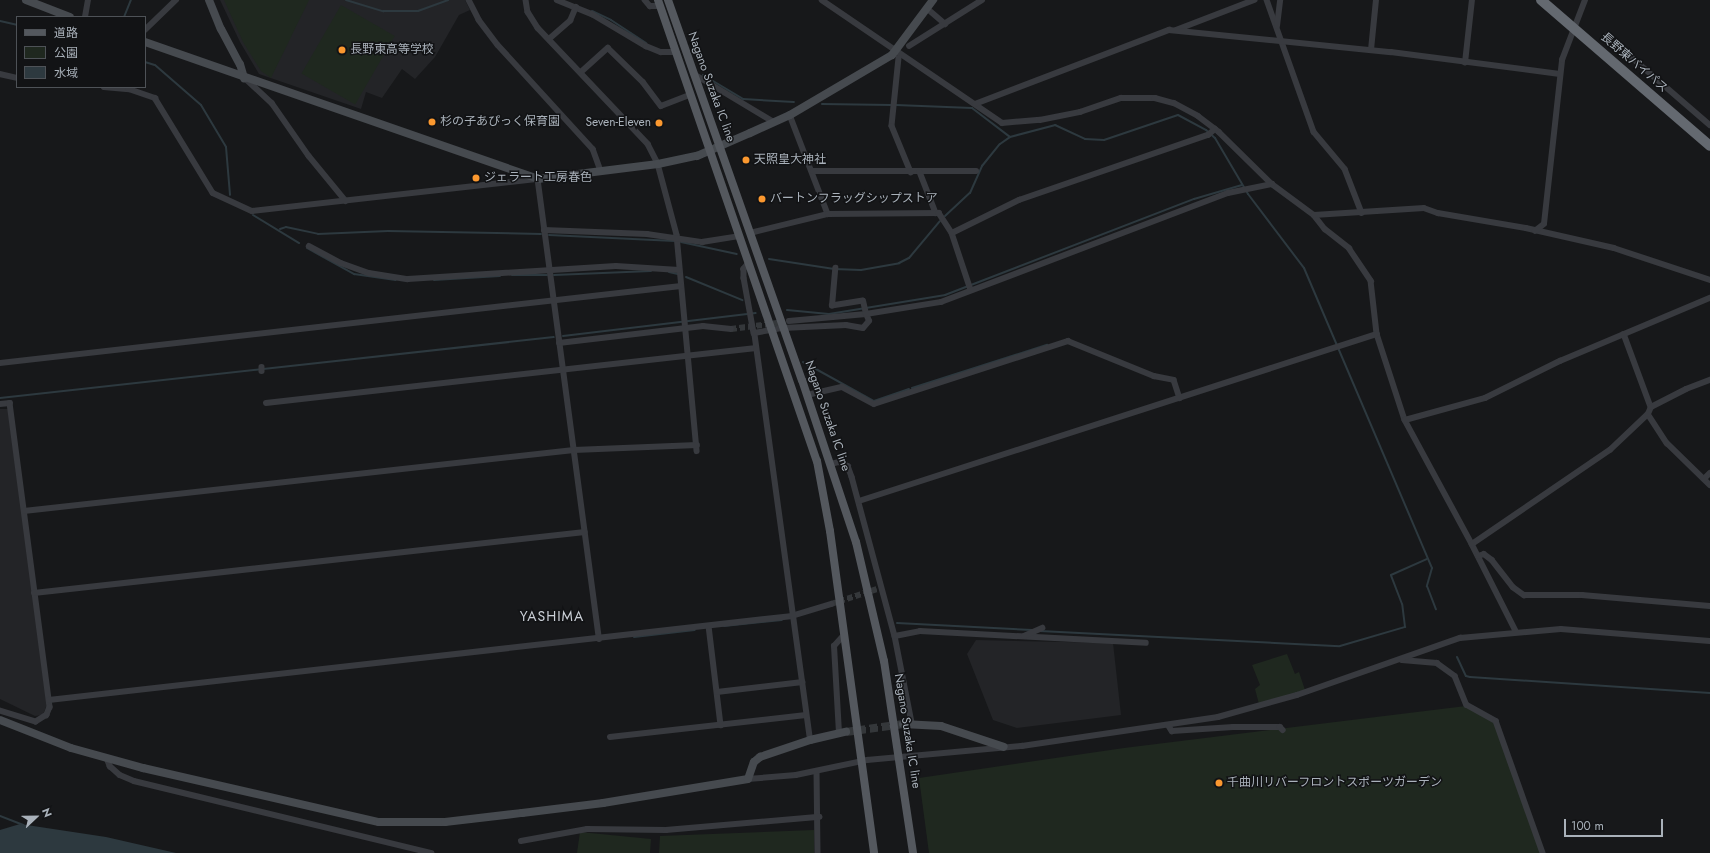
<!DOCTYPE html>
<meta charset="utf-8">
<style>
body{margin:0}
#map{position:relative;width:1710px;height:853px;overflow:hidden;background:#17181a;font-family:Jost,"Noto Sans JP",sans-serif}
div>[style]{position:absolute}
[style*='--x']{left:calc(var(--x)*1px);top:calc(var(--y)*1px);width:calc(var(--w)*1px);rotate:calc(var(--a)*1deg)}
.built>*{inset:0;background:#232427}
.green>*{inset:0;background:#1f281f;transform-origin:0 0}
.water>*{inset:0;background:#2d393f}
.stream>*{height:2px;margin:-1px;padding:0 1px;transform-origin:1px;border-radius:1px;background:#2d393f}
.street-tunnel>*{height:5.5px;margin-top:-2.75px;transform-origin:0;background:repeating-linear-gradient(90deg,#34373a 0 5.5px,transparent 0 8.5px)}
.secondary-tunnel>*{height:8px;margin-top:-4px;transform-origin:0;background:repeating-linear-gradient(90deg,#34373a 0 8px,transparent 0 12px)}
.street>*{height:5.5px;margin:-2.75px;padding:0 2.75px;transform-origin:2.75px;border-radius:2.75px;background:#383a3f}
.secondary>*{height:8px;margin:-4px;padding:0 4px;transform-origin:4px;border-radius:4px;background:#464a4f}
.primary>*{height:8px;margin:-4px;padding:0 4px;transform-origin:4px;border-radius:4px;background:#54585e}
.highway>*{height:10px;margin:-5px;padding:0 5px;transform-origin:5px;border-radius:5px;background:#646970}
.dots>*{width:11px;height:11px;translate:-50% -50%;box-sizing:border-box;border:2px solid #121315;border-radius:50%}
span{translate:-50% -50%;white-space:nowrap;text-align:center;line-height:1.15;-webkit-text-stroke:3px #121315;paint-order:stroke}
.poi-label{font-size:12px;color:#a9b1ba}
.left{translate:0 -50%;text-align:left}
.right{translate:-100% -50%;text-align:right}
.street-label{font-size:12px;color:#a9b1ba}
.quarter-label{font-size:14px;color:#cacfd6;letter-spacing:1px}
.legend{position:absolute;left:16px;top:16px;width:130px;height:72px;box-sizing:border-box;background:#121315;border:1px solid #4e5257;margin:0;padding:5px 7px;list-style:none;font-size:12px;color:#a9b1ba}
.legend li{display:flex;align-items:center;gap:8px;height:20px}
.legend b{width:20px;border:1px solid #4e5257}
.north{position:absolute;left:16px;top:797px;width:40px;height:40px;-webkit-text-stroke:3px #121315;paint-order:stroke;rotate:68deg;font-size:11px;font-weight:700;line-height:16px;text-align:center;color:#a9b1ba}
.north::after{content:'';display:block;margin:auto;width:14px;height:18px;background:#a9b1ba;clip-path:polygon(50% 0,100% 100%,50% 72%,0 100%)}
.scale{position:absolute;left:1564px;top:819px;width:99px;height:18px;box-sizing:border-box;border:2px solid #a9b1ba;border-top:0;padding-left:5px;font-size:12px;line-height:14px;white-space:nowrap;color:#a9b1ba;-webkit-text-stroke:3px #121315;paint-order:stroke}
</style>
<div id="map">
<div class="built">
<i style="clip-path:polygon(220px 0,465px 0,470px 10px,459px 15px,435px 57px,415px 79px,402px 69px,382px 98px,366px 92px,361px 109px,259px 74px,240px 42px)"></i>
<i style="clip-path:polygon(0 409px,8px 409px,47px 704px,43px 715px,35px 716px,0 699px)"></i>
<i style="clip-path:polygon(976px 640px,1113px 643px,1121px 715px,1017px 728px,993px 720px,967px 654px)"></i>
</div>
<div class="green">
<i style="clip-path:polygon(224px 0,309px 0,271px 78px,261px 71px,243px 42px)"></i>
<i style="left:341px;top:5px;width:62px;height:79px;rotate:30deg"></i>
<i style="clip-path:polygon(1287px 654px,1295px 674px,1299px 672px,1305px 690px,1259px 704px,1255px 689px,1260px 685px,1252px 665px)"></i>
<i style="clip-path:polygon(1466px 706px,1495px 722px,1541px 853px,929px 853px,919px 778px,1124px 748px)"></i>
<i style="clip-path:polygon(814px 830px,814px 853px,659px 853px,660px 836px)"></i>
<i style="clip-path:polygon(580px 832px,651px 839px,650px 853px,577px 853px)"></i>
</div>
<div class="water">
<i style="clip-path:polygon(20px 824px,106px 837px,176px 853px,0 853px,0 830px)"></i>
</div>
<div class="stream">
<i style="--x:346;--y:0;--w:39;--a:17"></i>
<i style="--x:383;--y:11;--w:35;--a:0"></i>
<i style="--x:418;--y:11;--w:32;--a:-20"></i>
<i style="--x:592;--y:11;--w:21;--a:25"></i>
<i style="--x:611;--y:20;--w:42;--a:33.3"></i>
<i style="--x:124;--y:17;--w:18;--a:-68"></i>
<i style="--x:0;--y:21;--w:17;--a:13"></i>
<i style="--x:145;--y:62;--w:10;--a:17"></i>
<i style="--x:155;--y:65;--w:61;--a:41"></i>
<i style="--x:201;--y:105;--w:49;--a:59.2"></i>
<i style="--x:226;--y:147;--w:48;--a:85.2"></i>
<i style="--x:703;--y:75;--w:47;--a:31"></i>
<i style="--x:743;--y:99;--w:51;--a:3.4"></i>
<i style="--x:822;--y:104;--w:69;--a:0.8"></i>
<i style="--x:896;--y:105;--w:76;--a:2.3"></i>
<i style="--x:972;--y:108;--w:48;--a:37.3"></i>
<i style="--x:1010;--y:137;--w:47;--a:-14.9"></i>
<i style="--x:1055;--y:125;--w:33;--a:25"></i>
<i style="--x:1085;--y:139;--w:19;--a:3"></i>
<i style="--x:1104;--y:140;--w:78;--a:-18.7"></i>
<i style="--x:1178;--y:115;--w:32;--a:28"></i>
<i style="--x:1206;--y:130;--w:12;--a:42"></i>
<i style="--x:1215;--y:138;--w:65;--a:59.5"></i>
<i style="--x:1248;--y:194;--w:93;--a:52.9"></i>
<i style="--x:1304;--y:268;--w:326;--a:66.9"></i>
<i style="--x:1432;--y:568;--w:19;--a:106"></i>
<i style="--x:1427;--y:586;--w:25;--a:69"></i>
<i style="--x:253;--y:215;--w:54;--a:31.3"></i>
<i style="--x:945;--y:216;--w:34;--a:-43"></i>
<i style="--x:970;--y:193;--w:30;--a:-66"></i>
<i style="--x:982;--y:166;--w:28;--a:-51"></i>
<i style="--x:1000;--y:144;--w:12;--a:-35"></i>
<i style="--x:280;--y:229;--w:6;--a:-18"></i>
<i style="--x:286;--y:227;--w:33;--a:12"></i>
<i style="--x:318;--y:234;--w:70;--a:-2.5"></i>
<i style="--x:388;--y:231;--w:153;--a:1.1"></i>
<i style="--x:549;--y:235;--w:126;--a:2.7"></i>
<i style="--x:681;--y:242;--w:57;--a:12.1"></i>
<i style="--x:307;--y:248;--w:54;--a:29"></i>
<i style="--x:354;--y:274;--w:42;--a:8.1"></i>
<i style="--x:769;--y:259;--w:66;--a:8.7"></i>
<i style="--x:834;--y:269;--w:27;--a:2"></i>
<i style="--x:861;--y:270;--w:39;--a:-10"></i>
<i style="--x:899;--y:263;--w:11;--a:-27"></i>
<i style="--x:909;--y:258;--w:48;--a:-50"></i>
<i style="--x:669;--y:272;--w:9;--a:13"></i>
<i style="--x:512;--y:275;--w:35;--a:0"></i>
<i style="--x:554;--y:275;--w:97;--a:-2.4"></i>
<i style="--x:686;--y:277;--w:61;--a:22.3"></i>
<i style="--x:434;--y:280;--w:66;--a:-3.5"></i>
<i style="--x:787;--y:310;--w:42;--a:5.4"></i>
<i style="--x:829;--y:314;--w:118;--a:-9.3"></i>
<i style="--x:945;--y:295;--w:267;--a:-21.1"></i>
<i style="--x:1194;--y:199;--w:50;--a:-16.3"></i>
<i style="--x:563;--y:336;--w:194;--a:-6.8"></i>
<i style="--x:803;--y:362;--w:9;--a:32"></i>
<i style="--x:814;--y:368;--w:68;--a:28.8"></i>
<i style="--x:874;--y:401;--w:37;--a:-19"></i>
<i style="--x:912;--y:388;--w:142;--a:-17.7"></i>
<i style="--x:0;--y:398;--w:557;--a:-6.28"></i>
<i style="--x:897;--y:623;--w:135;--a:3"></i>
<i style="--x:724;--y:626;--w:58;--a:-5.9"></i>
<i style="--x:1040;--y:631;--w:300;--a:2.9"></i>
<i style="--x:1340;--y:646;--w:68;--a:-16.3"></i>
<i style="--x:1405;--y:627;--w:23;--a:-97"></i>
<i style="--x:1402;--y:604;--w:31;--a:-111"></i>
<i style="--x:1391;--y:575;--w:39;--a:-24"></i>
<i style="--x:634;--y:637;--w:61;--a:-6.5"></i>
<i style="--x:1457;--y:657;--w:21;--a:65"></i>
<i style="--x:1466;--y:676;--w:4;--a:14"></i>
<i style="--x:1470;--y:677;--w:241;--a:3.8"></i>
<i style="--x:0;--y:816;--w:25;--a:21"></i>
</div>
<div class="street-tunnel">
<i style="--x:731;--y:329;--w:54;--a:-7.4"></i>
<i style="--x:831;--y:604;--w:48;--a:-18.1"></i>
</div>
<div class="secondary-tunnel">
<i style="--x:846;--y:732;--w:58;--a:-8"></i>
</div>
<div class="street">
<i style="--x:469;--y:0;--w:22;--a:63"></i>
<i style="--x:479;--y:20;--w:31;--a:53"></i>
<i style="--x:498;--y:45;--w:141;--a:47.6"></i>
<i style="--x:593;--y:149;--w:23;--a:70"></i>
<i style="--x:526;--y:0;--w:12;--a:81"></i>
<i style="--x:528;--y:12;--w:19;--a:58"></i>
<i style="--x:538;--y:28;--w:160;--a:46.5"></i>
<i style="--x:648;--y:144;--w:22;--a:63"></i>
<i style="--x:658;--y:164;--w:73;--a:75"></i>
<i style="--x:677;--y:235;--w:217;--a:84.7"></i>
<i style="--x:557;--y:0;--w:38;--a:22"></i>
<i style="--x:592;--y:14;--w:63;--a:30.7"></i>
<i style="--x:646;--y:46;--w:16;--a:22"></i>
<i style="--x:661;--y:52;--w:15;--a:0"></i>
<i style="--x:645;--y:0;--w:8;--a:50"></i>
<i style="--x:650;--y:6;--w:10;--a:0"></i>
<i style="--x:822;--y:0;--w:218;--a:34.3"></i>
<i style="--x:1002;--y:123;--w:38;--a:-5"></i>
<i style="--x:1040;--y:120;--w:41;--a:-11.3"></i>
<i style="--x:1080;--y:112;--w:43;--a:-18.9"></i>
<i style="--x:1121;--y:98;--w:34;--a:0"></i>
<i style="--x:1155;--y:98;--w:20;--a:15"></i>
<i style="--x:1174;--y:103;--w:27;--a:28"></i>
<i style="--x:1198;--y:116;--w:26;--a:37"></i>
<i style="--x:1219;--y:132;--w:74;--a:44.5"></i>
<i style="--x:1272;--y:184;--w:52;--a:36.4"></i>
<i style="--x:1314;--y:215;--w:18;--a:52"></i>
<i style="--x:1325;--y:229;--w:31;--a:38"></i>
<i style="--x:1349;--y:248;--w:40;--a:56"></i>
<i style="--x:1371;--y:281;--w:53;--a:83.5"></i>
<i style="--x:1377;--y:334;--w:90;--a:72"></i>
<i style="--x:1405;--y:420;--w:141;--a:61.6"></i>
<i style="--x:1472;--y:544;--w:97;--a:63.2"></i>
<i style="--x:1267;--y:0;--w:140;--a:70.4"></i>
<i style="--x:1314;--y:132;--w:48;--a:50"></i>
<i style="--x:1345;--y:169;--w:47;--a:68.9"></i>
<i style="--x:928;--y:9;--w:23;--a:41"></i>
<i style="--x:85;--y:17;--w:17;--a:-80"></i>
<i style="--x:1277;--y:26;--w:26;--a:-83"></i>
<i style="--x:145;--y:30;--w:43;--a:-44.1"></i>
<i style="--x:1176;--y:30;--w:84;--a:-21"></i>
<i style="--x:1607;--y:36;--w:136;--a:40.8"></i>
<i style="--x:549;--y:39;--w:28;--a:-41"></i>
<i style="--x:570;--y:21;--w:15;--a:-67"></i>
<i style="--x:909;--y:46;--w:86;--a:-32.2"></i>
<i style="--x:1371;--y:50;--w:50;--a:-84.3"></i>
<i style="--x:899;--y:58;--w:68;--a:95.9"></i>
<i style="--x:892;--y:126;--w:50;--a:67.6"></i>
<i style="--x:1465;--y:63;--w:63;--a:-83.7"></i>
<i style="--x:581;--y:72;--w:36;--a:-42"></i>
<i style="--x:608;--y:48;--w:49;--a:44.2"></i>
<i style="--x:643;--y:82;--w:30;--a:53"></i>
<i style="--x:661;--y:106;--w:30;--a:-21"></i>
<i style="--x:0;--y:74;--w:17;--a:13"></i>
<i style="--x:694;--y:74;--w:93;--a:31"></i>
<i style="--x:245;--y:78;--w:37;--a:43"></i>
<i style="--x:272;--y:103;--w:65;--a:55.1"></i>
<i style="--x:309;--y:156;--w:58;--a:50.6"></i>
<i style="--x:104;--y:87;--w:25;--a:5"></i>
<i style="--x:129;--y:89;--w:28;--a:19"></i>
<i style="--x:155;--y:98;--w:111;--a:58.6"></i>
<i style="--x:213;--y:193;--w:43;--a:24.8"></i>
<i style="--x:252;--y:211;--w:288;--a:-6.4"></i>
<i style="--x:538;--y:179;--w:464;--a:82.4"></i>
<i style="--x:975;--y:104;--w:208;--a:-20.9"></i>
<i style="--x:1169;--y:30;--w:223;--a:5.7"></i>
<i style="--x:1391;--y:52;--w:170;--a:7.4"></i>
<i style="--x:790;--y:115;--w:106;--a:69"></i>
<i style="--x:813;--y:171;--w:163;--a:0"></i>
<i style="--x:920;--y:172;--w:44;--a:68.7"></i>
<i style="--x:1314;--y:215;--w:110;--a:-3.6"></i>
<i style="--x:1424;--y:208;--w:15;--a:20"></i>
<i style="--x:1438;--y:213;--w:89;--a:9.7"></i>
<i style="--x:1526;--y:228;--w:90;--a:12.8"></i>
<i style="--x:1614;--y:248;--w:101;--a:18.4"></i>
<i style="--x:544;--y:230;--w:103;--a:2.2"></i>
<i style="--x:647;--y:234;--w:56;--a:8.3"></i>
<i style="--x:702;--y:242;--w:37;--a:-9"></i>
<i style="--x:1535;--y:231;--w:11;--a:-38"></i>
<i style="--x:1544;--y:224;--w:165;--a:-83.7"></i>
<i style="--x:1562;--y:60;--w:64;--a:-69"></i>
<i style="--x:750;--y:233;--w:80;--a:-13.7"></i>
<i style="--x:828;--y:214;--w:111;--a:-0.5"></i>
<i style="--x:939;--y:213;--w:24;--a:57"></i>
<i style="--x:952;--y:233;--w:60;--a:71.6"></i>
<i style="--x:952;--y:233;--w:75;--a:-26.2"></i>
<i style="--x:1019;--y:200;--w:200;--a:-19"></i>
<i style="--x:1208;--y:135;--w:9;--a:-41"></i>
<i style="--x:309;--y:246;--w:36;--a:28"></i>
<i style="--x:341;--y:263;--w:30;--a:20"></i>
<i style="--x:369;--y:273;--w:39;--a:9"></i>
<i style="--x:408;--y:279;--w:208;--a:-3.6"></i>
<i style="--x:616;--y:266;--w:63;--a:3.6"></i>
<i style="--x:749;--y:263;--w:8;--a:130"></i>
<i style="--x:744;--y:269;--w:9;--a:90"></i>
<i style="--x:744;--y:278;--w:56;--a:79.7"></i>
<i style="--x:789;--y:321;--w:77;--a:-5.2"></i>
<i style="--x:866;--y:314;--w:13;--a:-103"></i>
<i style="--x:863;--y:301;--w:31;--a:171"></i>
<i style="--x:832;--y:306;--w:38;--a:-85"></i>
<i style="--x:1624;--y:334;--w:78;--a:69.7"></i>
<i style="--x:559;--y:343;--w:145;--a:-6.7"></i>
<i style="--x:703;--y:326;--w:28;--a:6"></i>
<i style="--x:0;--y:363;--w:685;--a:-6.45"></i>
<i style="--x:262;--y:367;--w:4;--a:90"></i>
<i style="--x:807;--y:395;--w:36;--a:-13"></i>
<i style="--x:842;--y:387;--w:36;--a:28"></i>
<i style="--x:874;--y:404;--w:204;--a:-18"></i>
<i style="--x:1068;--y:341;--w:93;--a:22.1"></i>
<i style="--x:1154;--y:376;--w:20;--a:11"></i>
<i style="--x:1174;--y:380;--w:19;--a:72"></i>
<i style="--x:266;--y:403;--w:493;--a:-6.4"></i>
<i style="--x:0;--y:404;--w:10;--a:-6"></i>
<i style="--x:10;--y:403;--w:307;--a:82.5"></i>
<i style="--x:50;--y:707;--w:9;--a:111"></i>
<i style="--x:47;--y:715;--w:13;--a:148"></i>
<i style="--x:36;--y:722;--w:38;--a:-163"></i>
<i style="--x:1648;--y:414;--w:35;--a:57"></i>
<i style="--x:1667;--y:443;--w:60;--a:44.3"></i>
<i style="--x:1405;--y:420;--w:83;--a:-15.4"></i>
<i style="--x:1485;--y:398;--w:84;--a:-26.3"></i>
<i style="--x:1560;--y:361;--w:163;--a:-22.8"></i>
<i style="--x:831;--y:464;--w:8;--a:-14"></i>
<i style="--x:839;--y:462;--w:10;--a:24"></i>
<i style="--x:848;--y:466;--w:12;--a:70"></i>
<i style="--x:852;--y:477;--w:165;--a:74.9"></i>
<i style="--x:895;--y:636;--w:89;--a:78.9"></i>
<i style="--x:1704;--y:479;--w:8;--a:-45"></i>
<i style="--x:859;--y:501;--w:544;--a:-17.87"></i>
<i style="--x:24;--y:511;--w:553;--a:-6.33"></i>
<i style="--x:574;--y:450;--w:123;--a:-2.3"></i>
<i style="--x:1472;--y:544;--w:167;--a:-34.3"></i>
<i style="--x:1610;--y:450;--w:52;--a:-43.5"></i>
<i style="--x:1648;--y:414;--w:8;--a:-67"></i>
<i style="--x:1651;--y:407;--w:39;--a:-27"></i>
<i style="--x:1686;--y:389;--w:26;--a:-21"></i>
<i style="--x:1478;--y:556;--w:6;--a:-18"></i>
<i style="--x:1484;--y:554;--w:10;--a:37"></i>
<i style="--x:1492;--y:560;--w:34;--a:52"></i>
<i style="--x:1513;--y:587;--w:14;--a:36"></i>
<i style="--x:1524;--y:595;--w:58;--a:0"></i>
<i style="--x:1582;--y:595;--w:128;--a:4.9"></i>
<i style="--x:34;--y:593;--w:554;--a:-6.32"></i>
<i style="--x:709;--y:626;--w:100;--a:83.1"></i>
<i style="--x:895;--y:636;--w:25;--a:-11"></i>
<i style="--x:920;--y:631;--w:226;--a:3"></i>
<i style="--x:1024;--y:636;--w:20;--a:-24"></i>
<i style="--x:1402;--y:660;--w:35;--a:5"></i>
<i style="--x:1437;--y:663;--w:22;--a:36"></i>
<i style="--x:1455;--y:676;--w:31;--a:68"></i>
<i style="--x:1467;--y:705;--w:33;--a:29"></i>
<i style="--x:1496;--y:721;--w:140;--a:70.4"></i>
<i style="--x:717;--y:692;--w:86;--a:-6.7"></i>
<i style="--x:49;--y:700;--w:748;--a:-6.45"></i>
<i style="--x:792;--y:616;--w:41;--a:-17.1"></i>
<i style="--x:1169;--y:726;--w:6;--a:59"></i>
<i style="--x:1172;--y:731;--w:61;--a:-3.8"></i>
<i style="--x:1233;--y:727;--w:47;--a:0"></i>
<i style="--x:1280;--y:727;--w:4;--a:45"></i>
<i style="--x:839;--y:733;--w:87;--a:-93.3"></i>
<i style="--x:834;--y:646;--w:15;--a:-48"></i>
<i style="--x:610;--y:737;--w:197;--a:-6.4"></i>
<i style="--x:810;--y:740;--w:411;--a:-97.8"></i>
<i style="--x:754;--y:333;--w:29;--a:-10"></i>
<i style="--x:783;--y:328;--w:63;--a:-2.7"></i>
<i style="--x:846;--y:325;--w:17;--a:10"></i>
<i style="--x:863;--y:328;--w:9;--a:-49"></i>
<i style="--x:869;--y:321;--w:8;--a:-113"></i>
<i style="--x:866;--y:314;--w:76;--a:-9.1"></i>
<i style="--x:941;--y:302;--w:307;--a:-20.8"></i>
<i style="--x:1228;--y:193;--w:45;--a:-11.6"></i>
<i style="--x:107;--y:758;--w:9;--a:69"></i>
<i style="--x:110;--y:766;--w:13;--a:42"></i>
<i style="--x:120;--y:775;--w:15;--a:23"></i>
<i style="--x:134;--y:781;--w:306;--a:13.6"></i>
<i style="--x:817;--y:771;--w:82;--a:89.3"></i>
<i style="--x:748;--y:779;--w:48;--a:-4.8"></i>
<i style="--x:796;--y:775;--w:73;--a:-11.9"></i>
<i style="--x:867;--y:760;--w:156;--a:-5.2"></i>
<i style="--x:1022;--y:746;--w:198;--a:-8.4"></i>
<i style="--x:1218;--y:717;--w:82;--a:-15.6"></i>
<i style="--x:1297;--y:695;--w:173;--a:-19.3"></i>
<i style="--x:1460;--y:638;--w:101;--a:-5.1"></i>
<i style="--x:1561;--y:629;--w:149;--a:4.6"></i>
<i style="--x:521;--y:841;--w:67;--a:-10.3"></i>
<i style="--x:587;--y:829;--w:79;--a:0.7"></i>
<i style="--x:666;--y:830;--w:154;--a:-4.9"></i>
</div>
<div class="secondary">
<i style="--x:26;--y:0;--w:47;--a:21.1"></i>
<i style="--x:209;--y:0;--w:31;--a:68"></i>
<i style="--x:221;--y:29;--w:40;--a:62"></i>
<i style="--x:240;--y:64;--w:15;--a:74"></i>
<i style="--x:145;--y:42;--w:416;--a:19.2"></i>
<i style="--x:538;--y:179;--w:121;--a:-7.1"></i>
<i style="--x:658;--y:164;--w:40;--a:-12"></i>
<i style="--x:697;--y:156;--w:58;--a:-23.5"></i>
<i style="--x:750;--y:133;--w:44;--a:-24.2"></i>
<i style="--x:790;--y:115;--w:118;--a:-30.5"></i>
<i style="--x:892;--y:55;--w:69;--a:-53.3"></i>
<i style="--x:0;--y:720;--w:76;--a:21.5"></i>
<i style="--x:71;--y:748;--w:75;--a:15.5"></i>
<i style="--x:143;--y:768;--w:242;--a:12.9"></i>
<i style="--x:379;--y:822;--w:66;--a:0"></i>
<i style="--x:445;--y:822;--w:78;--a:-6.7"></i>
<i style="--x:522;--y:813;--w:82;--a:-7"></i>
<i style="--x:603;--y:803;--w:147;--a:-9.4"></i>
<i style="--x:748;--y:779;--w:18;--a:-71"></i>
<i style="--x:754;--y:762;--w:8;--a:-40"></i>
<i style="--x:760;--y:757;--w:53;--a:-18.8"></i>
<i style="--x:810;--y:740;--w:37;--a:-13"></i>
<i style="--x:903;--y:724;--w:38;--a:3"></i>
<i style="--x:941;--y:726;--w:66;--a:18.4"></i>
</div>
<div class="primary">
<i style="--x:658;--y:0;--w:488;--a:71"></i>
<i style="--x:817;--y:461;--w:71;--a:79.5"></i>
<i style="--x:830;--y:531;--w:325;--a:82.2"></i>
<i style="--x:668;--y:0;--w:403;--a:70.6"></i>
<i style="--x:802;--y:380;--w:171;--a:71.6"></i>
<i style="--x:856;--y:542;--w:122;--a:76.8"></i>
<i style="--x:884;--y:661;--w:194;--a:81.4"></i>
</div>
<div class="highway">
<i style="--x:1541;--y:0;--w:223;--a:40.8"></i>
</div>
<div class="dots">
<i style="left:342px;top:50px;background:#fb982f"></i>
<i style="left:432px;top:122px;background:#fb982f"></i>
<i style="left:659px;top:123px;background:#fb982f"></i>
<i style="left:746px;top:160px;background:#fb982f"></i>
<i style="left:476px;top:178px;background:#fb982f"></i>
<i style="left:762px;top:199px;background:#fb982f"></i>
<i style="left:1219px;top:783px;background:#fb982f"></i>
</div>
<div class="poi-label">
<span class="left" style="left:350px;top:50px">長野東高等学校</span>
<span class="left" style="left:440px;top:122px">杉の子あぴっく保育園</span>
<span class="right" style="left:651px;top:123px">Seven-Eleven</span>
<span class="left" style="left:754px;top:160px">天照皇大神社</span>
<span class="left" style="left:484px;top:178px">ジェラート工房春色</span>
<span class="left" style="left:770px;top:199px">バートンフラッグシップストア</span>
<span class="left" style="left:1227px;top:783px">千曲川リバーフロントスポーツガーデン</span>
</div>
<div class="street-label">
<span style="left:1634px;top:63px;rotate:41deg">長野東バイパス</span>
<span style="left:711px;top:87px;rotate:70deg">Nagano Suzaka IC line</span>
<span style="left:827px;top:416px;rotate:71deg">Nagano Suzaka IC line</span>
<span style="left:907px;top:731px;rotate:81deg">Nagano Suzaka IC line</span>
</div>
<div class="quarter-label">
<span style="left:552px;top:616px">YASHIMA</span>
</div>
<ul class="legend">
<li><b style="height:5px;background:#54585e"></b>道路</li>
<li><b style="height:11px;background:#1f281f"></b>公園</li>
<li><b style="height:11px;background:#2d393f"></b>水域</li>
</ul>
<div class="north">N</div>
<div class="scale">100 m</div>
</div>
